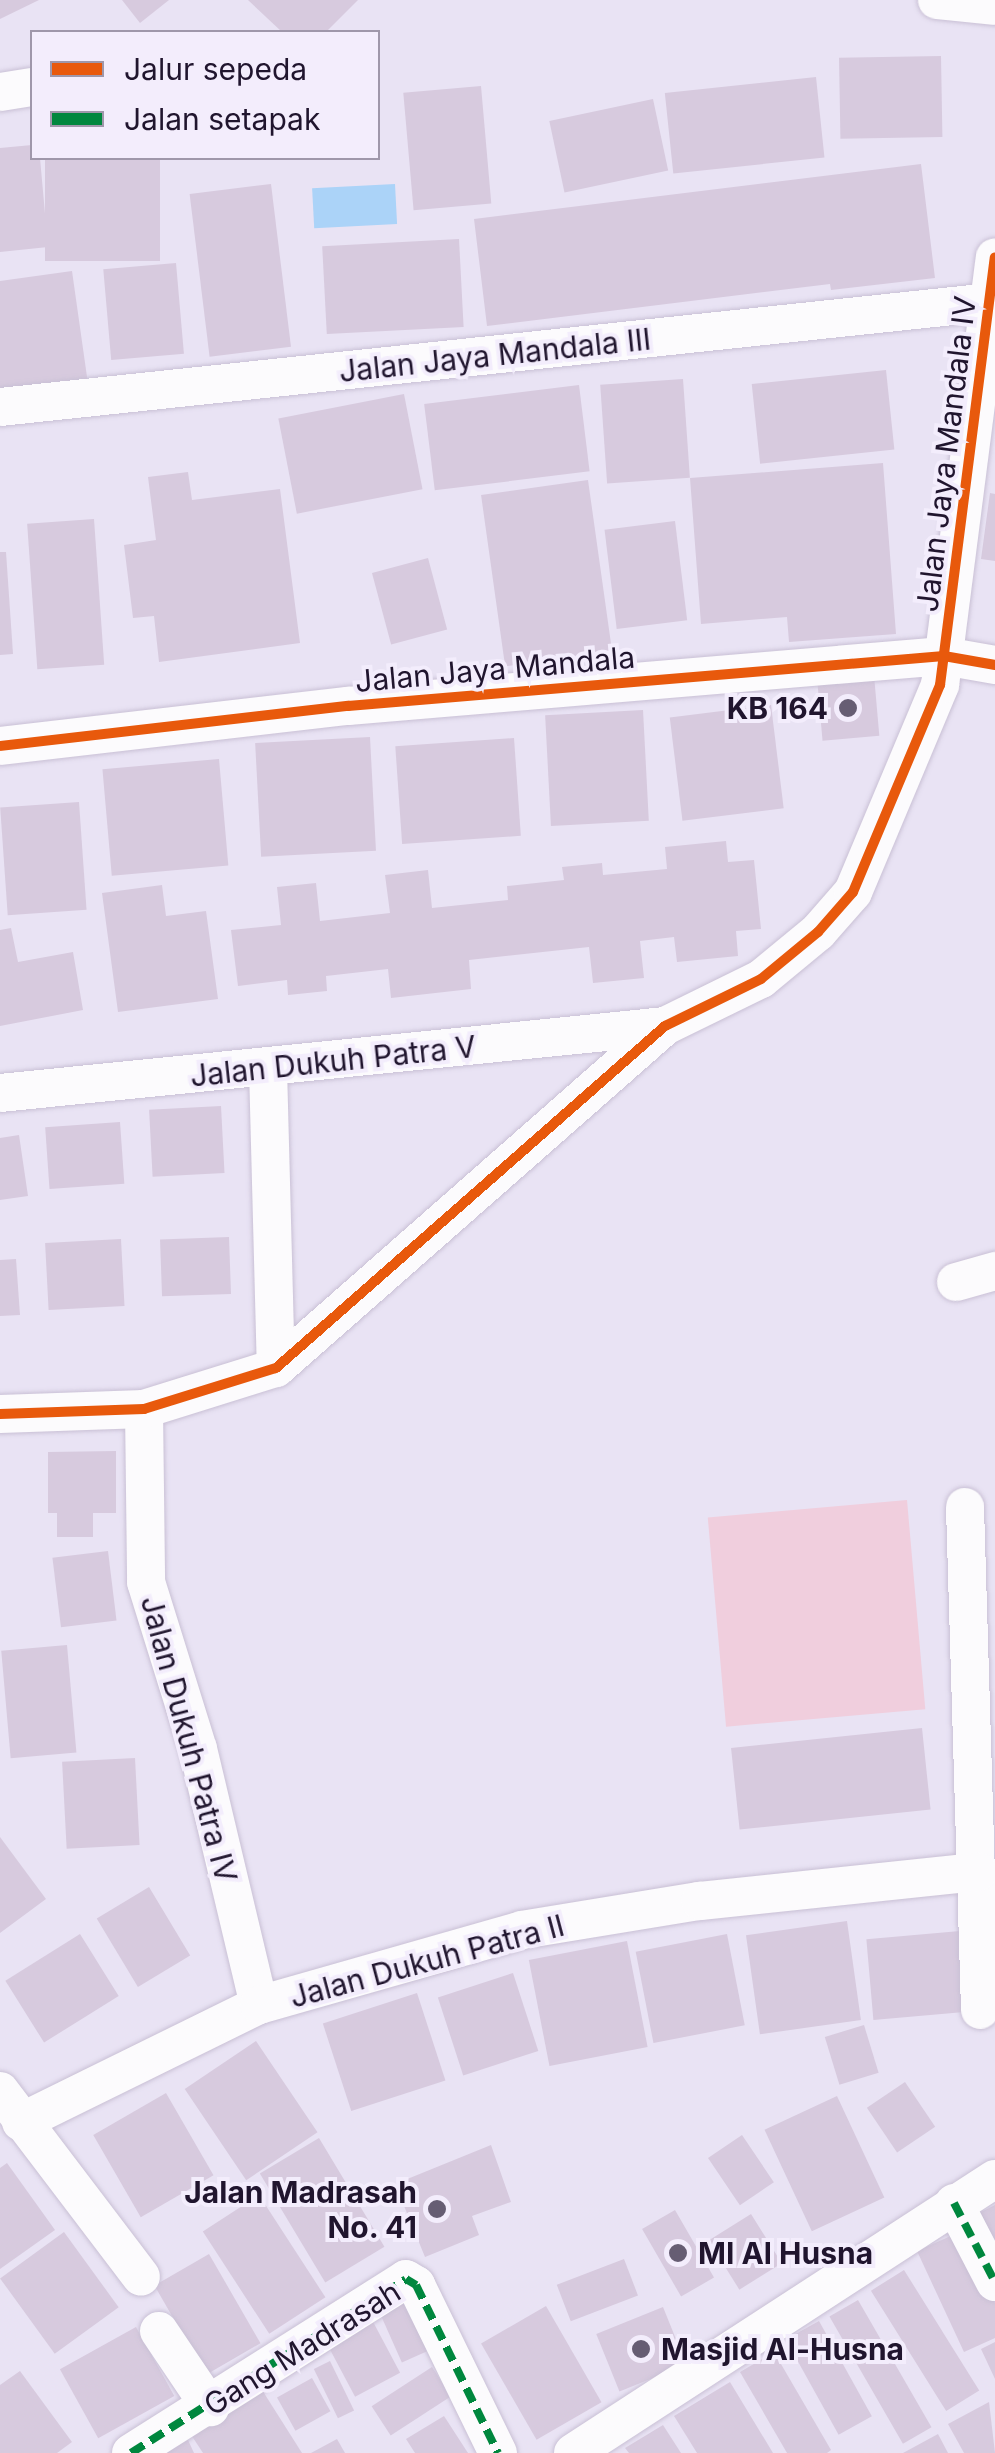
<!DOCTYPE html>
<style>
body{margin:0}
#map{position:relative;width:995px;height:2453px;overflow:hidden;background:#e9e3f4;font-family:Inter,sans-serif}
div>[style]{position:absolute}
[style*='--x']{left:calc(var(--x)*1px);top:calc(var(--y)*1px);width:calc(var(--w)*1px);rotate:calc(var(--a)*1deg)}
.green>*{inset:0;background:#f0cedd;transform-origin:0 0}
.water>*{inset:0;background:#abd3f8;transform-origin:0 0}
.building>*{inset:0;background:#d7cade;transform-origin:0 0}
.roads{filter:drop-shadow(0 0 2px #c9c0d5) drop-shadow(0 0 2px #c9c0d5)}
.minor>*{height:38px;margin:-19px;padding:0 19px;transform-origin:19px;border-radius:19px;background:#fcfbfd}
.quiet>*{height:8px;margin-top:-4px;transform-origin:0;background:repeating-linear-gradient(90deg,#00873e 0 15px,transparent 0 23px)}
.cycleway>*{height:10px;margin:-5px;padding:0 5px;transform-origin:5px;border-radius:5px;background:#e8590c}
.dots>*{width:28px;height:28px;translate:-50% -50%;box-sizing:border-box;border:5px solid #f3edfc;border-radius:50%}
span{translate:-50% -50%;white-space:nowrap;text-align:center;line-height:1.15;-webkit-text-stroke:8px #f3edfc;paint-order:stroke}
.street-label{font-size:30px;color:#20152e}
.poi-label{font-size:30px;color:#20152e;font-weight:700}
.right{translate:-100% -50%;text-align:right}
.left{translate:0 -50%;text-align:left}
.legend{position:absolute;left:30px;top:30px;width:350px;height:130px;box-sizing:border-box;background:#f3edfc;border:2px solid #9f97aa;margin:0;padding:12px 18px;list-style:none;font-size:30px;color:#20152e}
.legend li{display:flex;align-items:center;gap:20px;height:50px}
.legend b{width:50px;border:2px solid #9f97aa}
</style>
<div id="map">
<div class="green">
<i style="left:907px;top:1500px;width:210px;height:200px;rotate:85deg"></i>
</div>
<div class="water">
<i style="left:395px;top:184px;width:40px;height:83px;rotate:87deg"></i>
</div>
<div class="building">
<i style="clip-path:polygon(0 0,39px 0,0 19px)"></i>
<i style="clip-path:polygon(122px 0,169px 0,140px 23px)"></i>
<i style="clip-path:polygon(248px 0,358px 0,326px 32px,282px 32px)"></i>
<i style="left:941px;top:56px;width:81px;height:102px;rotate:89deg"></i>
<i style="left:816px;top:77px;width:81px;height:152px;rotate:84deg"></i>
<i style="left:481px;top:86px;width:118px;height:78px;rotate:85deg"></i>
<i style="left:653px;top:99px;width:73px;height:106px;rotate:78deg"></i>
<i style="clip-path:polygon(32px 145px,32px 158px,40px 158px,48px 247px,0 252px,0 148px)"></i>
<i style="left:45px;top:158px;width:115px;height:103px"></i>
<i style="clip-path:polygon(921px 164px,935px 278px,831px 290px,830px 284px,487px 326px,474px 219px)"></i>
<i style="left:271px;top:184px;width:164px;height:82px;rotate:83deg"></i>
<i style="left:459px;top:239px;width:88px;height:137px;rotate:87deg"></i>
<i style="left:176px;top:263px;width:91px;height:73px;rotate:85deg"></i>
<i style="clip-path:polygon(72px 271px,89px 391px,0 403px,0 281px)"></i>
<i style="left:886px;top:370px;width:80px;height:135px;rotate:84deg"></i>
<i style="left:683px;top:379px;width:99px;height:83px;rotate:86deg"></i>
<i style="left:579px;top:385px;width:87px;height:156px;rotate:83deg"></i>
<i style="left:404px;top:394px;width:97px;height:128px;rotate:79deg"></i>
<i style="clip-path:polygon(883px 463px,896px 634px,789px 642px,787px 617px,701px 624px,690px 478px)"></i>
<i style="clip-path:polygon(188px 472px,192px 500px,280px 489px,300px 643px,159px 662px,154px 616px,133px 618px,124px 545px,156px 540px,148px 477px)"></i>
<i style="left:588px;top:480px;width:173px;height:108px;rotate:82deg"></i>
<i style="clip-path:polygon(990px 493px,995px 494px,995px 561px,981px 559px)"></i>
<i style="left:94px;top:519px;width:146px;height:67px;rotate:86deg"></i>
<i style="left:675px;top:521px;width:100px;height:71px;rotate:83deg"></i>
<i style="clip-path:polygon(0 552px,6px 552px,13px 654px,0 655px)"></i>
<i style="left:428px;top:558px;width:74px;height:58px;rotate:75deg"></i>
<i style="left:874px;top:675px;width:61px;height:57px;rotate:85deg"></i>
<i style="left:771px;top:705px;width:104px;height:102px;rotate:83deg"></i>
<i style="left:643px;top:710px;width:111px;height:98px;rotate:87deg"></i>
<i style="left:370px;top:737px;width:114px;height:115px;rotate:87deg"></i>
<i style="left:514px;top:738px;width:98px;height:119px;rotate:86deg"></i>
<i style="left:219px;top:759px;width:107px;height:117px;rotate:85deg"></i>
<i style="left:79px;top:802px;width:108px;height:79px;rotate:86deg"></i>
<i style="clip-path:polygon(726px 841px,728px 862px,754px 860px,761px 929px,736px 931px,738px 956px,677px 962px,674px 937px,640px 941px,644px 978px,593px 983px,589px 947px,469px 960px,471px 989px,391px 998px,388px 969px,326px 976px,327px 991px,288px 995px,287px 980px,238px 986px,231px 930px,281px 925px,277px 887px,316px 883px,320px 921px,390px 913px,385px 875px,428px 870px,432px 908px,508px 900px,507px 886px,564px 880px,562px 867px,602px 863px,603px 875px,667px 869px,665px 847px)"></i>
<i style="clip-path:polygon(162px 885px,166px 916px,206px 911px,218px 999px,118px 1012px,102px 893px)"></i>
<i style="clip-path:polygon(11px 928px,18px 962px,73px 952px,83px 1010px,0 1026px,0 930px)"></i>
<i style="left:221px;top:1106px;width:67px;height:72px;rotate:87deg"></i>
<i style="left:120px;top:1122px;width:62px;height:75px;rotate:86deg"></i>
<i style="clip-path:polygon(19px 1135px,28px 1196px,0 1200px,0 1138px)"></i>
<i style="left:229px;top:1237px;width:57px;height:69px;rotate:88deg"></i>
<i style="left:121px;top:1239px;width:67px;height:76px;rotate:87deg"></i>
<i style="clip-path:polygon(16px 1259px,20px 1315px,0 1316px,0 1260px)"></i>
<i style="clip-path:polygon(116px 1451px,116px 1513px,93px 1513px,93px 1537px,57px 1537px,57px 1513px,48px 1513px,48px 1452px)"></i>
<i style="left:108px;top:1551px;width:70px;height:56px;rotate:83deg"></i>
<i style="left:67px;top:1645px;width:108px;height:66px;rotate:85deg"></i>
<i style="left:922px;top:1728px;width:82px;height:192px;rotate:84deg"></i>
<i style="left:135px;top:1758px;width:87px;height:73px;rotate:87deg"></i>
<i style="clip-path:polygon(0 1837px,46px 1899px,0 1933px)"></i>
<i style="left:149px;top:1887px;width:80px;height:61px;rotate:59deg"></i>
<i style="left:847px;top:1921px;width:100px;height:102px;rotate:82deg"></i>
<i style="left:960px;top:1931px;width:81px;height:94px;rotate:85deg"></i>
<i style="left:80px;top:1934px;width:73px;height:88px;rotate:58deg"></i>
<i style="left:727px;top:1934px;width:93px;height:93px;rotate:79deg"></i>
<i style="left:627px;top:1941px;width:108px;height:100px;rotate:79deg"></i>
<i style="left:513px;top:1973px;width:82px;height:79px;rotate:72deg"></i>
<i style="left:417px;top:1993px;width:92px;height:99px;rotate:72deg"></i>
<i style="left:864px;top:2025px;width:50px;height:41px;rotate:73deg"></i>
<i style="left:256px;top:2041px;width:110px;height:86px;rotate:56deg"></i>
<i style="left:905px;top:2082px;width:54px;height:46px;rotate:56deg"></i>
<i style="left:166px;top:2093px;width:95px;height:84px;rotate:60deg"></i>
<i style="left:837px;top:2096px;width:112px;height:80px;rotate:65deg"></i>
<i style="left:742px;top:2135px;width:57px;height:41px;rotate:56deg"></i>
<i style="left:319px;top:2138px;width:127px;height:69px;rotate:59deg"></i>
<i style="clip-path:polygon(491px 2145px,511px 2202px,472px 2216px,479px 2235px,425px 2257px,395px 2184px)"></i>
<i style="clip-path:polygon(7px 2163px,55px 2230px,0 2269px,0 2168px)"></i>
<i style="left:259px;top:2195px;width:122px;height:67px;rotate:57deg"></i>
<i style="clip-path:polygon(995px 2205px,995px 2255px,977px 2214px)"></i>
<i style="left:675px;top:2210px;width:78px;height:38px;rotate:60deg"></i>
<i style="left:751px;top:2214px;width:58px;height:50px;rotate:58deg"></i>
<i style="clip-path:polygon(962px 2231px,995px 2303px,995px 2338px,964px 2352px,917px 2251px)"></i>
<i style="left:64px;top:2232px;width:93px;height:79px;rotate:54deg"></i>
<i style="left:209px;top:2254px;width:103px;height:63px;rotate:60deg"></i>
<i style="left:624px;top:2259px;width:39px;height:72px;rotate:69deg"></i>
<i style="left:904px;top:2270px;width:142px;height:39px;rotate:58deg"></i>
<i style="left:407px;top:2288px;width:66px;height:35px;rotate:66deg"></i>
<i style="left:858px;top:2300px;width:147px;height:33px;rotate:60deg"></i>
<i style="left:546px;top:2306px;width:111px;height:75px;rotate:60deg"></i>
<i style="left:663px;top:2307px;width:62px;height:72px;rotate:68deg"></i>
<i style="left:371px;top:2318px;width:62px;height:51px;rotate:62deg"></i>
<i style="left:819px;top:2321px;width:109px;height:38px;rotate:61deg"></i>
<i style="left:136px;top:2327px;width:79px;height:87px;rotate:61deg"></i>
<i style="clip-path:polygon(995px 2342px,995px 2379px,981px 2349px)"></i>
<i style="clip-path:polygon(774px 2352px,831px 2450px,827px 2453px,787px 2453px,740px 2372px)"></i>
<i style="left:330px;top:2361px;width:55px;height:18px;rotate:64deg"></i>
<i style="left:432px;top:2367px;width:35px;height:72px;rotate:57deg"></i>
<i style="clip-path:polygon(20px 2371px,72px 2442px,57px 2453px,0 2453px,0 2385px)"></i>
<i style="left:312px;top:2378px;width:38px;height:40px;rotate:61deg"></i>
<i style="clip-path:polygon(257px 2382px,302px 2453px,203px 2453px,186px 2427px)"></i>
<i style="clip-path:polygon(730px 2382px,773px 2453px,697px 2453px,674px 2416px)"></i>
<i style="clip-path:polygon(989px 2402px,995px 2453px,964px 2453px,948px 2424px)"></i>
<i style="clip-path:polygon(444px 2416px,468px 2453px,415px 2453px,406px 2439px)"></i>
<i style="clip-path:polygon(663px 2425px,681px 2453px,629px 2453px,625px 2448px)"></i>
<i style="clip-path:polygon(938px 2434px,948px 2453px,903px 2453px)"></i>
<i style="clip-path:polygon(337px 2439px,345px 2453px,311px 2453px)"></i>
<i style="clip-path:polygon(188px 2440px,194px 2453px,160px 2453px)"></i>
</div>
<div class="roads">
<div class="minor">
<i style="--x:937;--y:0;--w:58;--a:5.9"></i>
<i style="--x:0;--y:92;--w:32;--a:-9"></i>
<i style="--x:0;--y:407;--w:996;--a:-6.05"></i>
<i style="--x:0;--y:746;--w:350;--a:-6.6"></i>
<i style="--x:348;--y:706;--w:598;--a:-4.8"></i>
<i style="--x:944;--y:656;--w:52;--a:10"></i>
<i style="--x:268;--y:1068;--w:300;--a:88.5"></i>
<i style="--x:0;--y:1093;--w:668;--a:-5.75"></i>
<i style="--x:956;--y:1282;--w:41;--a:-15.8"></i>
<i style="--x:144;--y:1409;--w:173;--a:89.3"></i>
<i style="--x:146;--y:1582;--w:175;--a:72.7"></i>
<i style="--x:198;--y:1749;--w:263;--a:76.6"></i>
<i style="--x:0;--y:1414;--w:144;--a:-2"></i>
<i style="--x:144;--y:1409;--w:138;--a:-17.3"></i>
<i style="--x:276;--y:1368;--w:518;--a:-41.32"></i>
<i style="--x:665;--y:1026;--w:107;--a:-26.1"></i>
<i style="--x:761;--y:979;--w:74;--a:-39.5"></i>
<i style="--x:818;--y:932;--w:53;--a:-48.8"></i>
<i style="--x:853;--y:892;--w:225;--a:-67.2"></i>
<i style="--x:940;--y:685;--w:431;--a:-82.7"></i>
<i style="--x:965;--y:1507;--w:503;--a:88.29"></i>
<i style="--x:0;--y:2091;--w:233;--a:52.8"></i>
<i style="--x:21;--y:2122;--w:265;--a:-26.2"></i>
<i style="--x:259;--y:2005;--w:273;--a:-15.9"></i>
<i style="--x:522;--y:1930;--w:180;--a:-9.3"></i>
<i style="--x:700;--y:1901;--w:280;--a:-6"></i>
<i style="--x:954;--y:2203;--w:89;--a:62.6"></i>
<i style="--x:159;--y:2331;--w:92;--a:56.1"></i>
<i style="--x:131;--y:2453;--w:325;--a:-32.3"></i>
<i style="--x:406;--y:2279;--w:12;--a:31"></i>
<i style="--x:416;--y:2285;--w:187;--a:64"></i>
<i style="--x:573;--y:2453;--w:503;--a:-33"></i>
</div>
</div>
<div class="quiet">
<i style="--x:954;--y:2203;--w:89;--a:62.6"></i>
<i style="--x:131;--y:2453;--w:325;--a:-32.3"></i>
<i style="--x:406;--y:2279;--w:12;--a:31"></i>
<i style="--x:416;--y:2285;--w:187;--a:64"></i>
</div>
<div class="cycleway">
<i style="--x:0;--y:746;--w:350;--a:-6.6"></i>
<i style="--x:348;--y:706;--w:598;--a:-4.8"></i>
<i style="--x:944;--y:656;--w:52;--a:10"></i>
<i style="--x:0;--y:1414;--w:144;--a:-2"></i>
<i style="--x:144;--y:1409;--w:138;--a:-17.3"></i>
<i style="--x:276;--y:1368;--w:518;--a:-41.32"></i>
<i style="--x:665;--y:1026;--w:107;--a:-26.1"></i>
<i style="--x:761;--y:979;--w:74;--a:-39.5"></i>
<i style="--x:818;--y:932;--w:53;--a:-48.8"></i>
<i style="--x:853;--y:892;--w:225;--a:-67.2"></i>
<i style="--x:940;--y:685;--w:431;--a:-82.7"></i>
</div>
<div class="dots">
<i style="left:848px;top:708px;background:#665d73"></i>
<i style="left:437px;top:2209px;background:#665d73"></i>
<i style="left:678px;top:2253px;background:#665d73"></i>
<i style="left:641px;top:2349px;background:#665d73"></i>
</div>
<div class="street-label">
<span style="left:495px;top:355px;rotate:-6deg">Jalan Jaya Mandala III</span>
<span style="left:946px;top:454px;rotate:-83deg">Jalan Jaya Mandala IV</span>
<span style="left:495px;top:669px;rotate:-5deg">Jalan Jaya Mandala</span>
<span style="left:333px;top:1061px;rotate:-6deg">Jalan Dukuh Patra V</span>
<span style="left:189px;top:1739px;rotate:75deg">Jalan Dukuh Patra IV</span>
<span style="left:427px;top:1961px;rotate:-15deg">Jalan Dukuh Patra II</span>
<span style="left:302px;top:2348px;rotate:-32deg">Gang Madrasah</span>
</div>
<div class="poi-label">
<span class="right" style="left:828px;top:708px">KB 164</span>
<span class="right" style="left:417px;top:2209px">Jalan Madrasah<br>No. 41</span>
<span class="left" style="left:698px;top:2253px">MI Al Husna</span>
<span class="left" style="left:661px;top:2349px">Masjid Al-Husna</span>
</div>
<ul class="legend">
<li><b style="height:12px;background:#e8590c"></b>Jalur sepeda</li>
<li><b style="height:12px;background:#00873e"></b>Jalan setapak</li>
</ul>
</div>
